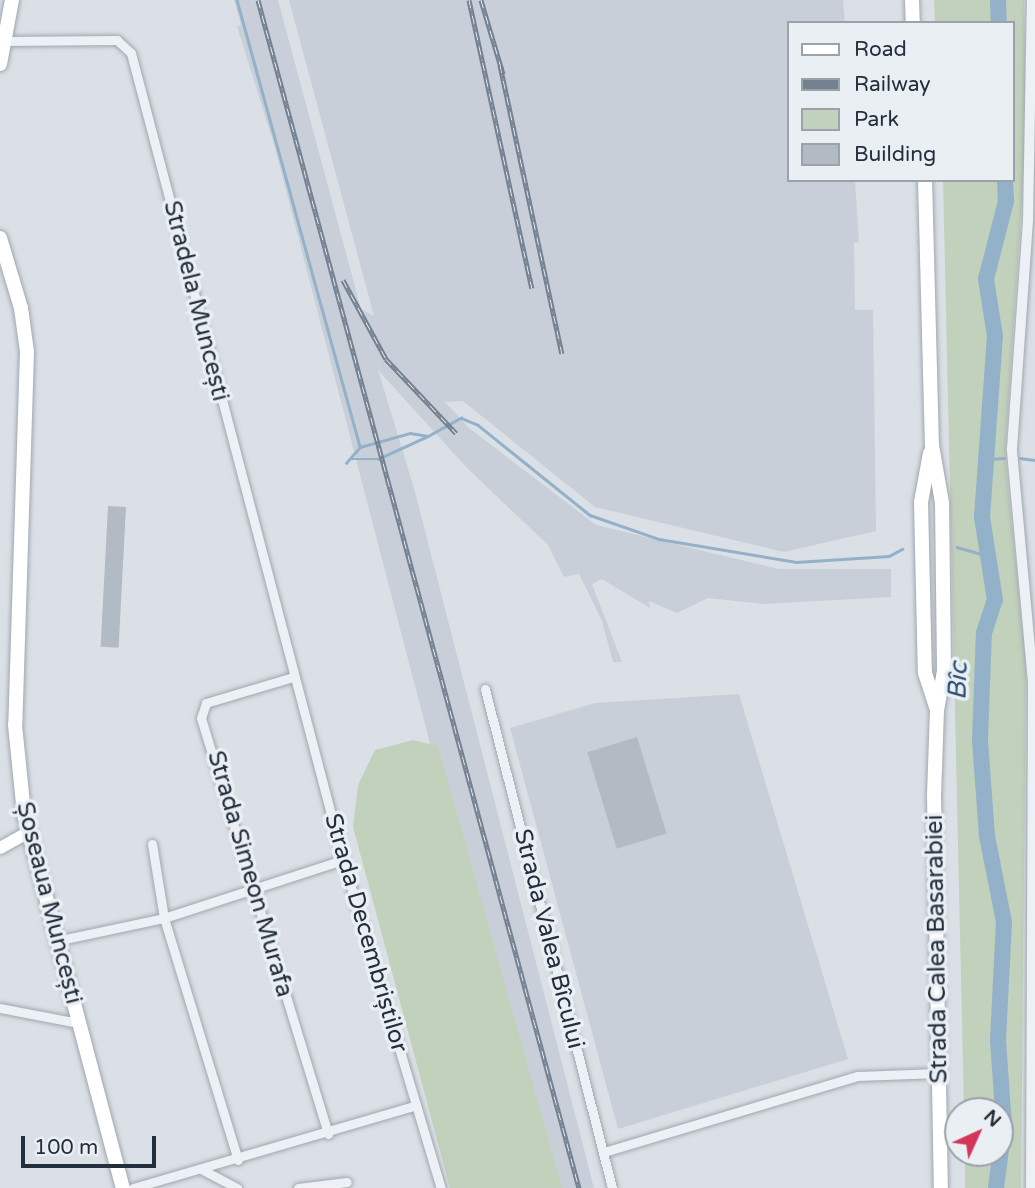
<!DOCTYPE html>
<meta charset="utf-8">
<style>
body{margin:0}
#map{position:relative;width:1035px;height:1188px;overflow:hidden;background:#dbe0e6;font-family:"Varela Round",sans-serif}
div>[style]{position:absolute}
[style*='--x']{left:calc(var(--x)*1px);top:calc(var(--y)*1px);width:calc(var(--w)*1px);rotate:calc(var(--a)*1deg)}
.built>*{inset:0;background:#c9cfd8}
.green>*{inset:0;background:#c2d1bb}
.stream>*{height:2.5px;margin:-1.25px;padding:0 1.25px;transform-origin:1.25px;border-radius:1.25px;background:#93b1c9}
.river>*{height:16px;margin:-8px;padding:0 8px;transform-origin:8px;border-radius:8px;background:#93b1c9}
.building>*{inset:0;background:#b2bac3;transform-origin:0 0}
.roads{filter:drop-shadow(0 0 2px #a0a7b0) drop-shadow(0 0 2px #a0a7b0)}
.minor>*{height:9px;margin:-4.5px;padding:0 4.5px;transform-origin:4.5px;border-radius:4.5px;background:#edf0f4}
.tertiary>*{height:10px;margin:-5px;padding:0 5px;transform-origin:5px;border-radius:5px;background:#edf0f4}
.secondary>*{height:12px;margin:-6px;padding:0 6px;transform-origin:6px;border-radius:6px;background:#fff}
.primary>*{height:14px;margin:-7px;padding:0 7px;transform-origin:7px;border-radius:7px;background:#fff}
.rail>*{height:5px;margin-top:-2.5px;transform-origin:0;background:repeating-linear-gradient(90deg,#eaeff4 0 8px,#738190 0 16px);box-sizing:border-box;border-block:2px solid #738190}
span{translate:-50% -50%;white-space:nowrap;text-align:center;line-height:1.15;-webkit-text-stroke:7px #eaeff4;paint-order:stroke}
.street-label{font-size:24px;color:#242f3d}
.water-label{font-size:26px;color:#2d5172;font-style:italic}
.legend{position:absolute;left:787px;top:21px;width:228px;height:161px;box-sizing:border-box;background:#eaeff4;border:2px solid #9ba2ab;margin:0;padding:9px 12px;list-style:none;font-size:21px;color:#242f3d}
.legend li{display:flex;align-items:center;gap:14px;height:35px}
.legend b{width:35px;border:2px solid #9ba2ab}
.north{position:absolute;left:944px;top:1097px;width:70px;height:70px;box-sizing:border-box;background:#eaeff4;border:2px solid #9ba2ab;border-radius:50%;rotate:45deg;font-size:19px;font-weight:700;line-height:28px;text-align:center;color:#242f3d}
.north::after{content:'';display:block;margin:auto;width:24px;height:32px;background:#d4365b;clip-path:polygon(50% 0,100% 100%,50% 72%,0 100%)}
.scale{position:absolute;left:21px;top:1136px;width:135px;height:32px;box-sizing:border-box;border:4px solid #242f3d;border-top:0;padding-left:9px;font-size:21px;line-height:24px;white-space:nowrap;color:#242f3d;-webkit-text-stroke:5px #eaeff4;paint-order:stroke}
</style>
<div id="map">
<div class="built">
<i style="clip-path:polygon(234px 0,278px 0,361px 309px,374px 316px,289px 0,843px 0,845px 23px,788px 23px,788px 180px,855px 180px,859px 242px,854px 243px,855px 310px,873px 310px,876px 531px,784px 552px,595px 507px,463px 401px,445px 402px,469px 428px,596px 525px,779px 569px,891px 569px,891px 597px,763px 604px,708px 598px,677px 613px,649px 601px,650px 608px,602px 579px,592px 584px,622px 662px,613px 662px,602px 621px,579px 574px,564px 577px,548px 545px,467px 468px,378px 370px,414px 488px,594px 1188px,552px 1188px,491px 978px,275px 148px,237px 26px,241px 25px)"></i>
<i style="clip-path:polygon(739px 694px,848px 1059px,618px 1129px,510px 728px,595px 703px)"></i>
</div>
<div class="green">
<i style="clip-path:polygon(934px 0,1024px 0,1026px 140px,1005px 453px,1026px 667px,1021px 1188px,965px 1188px,965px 1153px,1000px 1153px,1000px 1111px,964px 1111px,943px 180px,1012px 180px,1012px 23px,935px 23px)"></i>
<i style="clip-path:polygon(413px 740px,438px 746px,562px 1188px,450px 1188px,353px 827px,358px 785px,375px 750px)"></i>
</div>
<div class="stream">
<i style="--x:237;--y:0;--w:464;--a:74.6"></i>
<i style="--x:360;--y:447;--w:52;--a:-15.6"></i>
<i style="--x:410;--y:433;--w:18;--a:9"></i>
<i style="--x:428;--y:436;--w:38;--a:-29"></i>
<i style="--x:461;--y:418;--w:18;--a:22"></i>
<i style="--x:478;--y:425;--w:144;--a:38.8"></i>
<i style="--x:590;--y:515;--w:73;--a:19.2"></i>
<i style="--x:659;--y:539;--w:139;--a:9.5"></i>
<i style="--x:796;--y:562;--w:93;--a:-3.7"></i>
<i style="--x:889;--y:556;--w:15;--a:-28"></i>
<i style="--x:1020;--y:458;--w:15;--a:8"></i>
<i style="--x:351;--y:459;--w:27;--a:0"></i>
<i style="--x:378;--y:459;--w:53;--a:-24.6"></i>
<i style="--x:990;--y:459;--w:14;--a:-4"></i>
<i style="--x:346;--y:463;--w:21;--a:-49"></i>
<i style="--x:957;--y:547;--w:29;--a:16"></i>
</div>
<div class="river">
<i style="--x:998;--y:0;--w:23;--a:88"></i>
<i style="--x:996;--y:1188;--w:63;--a:-82.6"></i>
<i style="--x:1004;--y:1126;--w:86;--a:-94"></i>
<i style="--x:998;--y:1040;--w:118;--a:-87.1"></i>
<i style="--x:1004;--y:922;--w:88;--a:-101.2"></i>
<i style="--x:987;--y:836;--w:96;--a:-94.2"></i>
<i style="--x:980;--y:740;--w:107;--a:-87.9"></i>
<i style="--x:984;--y:633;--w:35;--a:-72"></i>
<i style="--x:995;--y:600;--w:84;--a:-98.9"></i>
<i style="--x:982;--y:517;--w:181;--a:-85.9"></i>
<i style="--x:995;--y:336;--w:58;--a:-99"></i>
<i style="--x:986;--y:279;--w:81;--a:-75.6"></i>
<i style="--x:1006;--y:201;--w:21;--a:-93"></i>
</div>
<div class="building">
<i style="left:108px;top:506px;width:18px;height:141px;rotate:3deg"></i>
<i style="left:637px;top:737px;width:101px;height:52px;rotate:73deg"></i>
</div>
<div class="roads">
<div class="minor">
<i style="--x:4;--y:41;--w:113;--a:-0.5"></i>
<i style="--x:117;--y:40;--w:19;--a:43"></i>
<i style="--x:131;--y:53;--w:834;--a:75.28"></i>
<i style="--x:343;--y:860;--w:342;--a:73.4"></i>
<i style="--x:293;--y:677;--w:91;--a:163.4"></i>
<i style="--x:206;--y:703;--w:16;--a:108"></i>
<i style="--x:201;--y:718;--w:435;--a:73"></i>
<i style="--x:485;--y:689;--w:515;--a:75.72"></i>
<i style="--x:152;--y:844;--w:75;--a:80.8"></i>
<i style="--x:164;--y:918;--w:253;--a:73"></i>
<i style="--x:56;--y:941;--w:110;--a:-12"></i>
<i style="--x:164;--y:918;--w:188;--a:-18"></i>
<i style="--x:0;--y:1008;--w:79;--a:10.9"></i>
<i style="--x:604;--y:1152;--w:264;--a:-16.7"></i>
<i style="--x:857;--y:1076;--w:82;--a:-2.1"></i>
<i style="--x:201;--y:1169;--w:41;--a:27.8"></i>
<i style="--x:133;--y:1188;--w:295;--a:-16.3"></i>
<i style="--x:298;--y:1188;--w:49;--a:-7"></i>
</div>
<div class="tertiary">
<i style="--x:1031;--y:1188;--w:506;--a:-89.77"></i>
<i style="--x:1033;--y:682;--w:234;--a:-95.2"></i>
<i style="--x:1012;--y:449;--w:229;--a:-86"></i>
<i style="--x:1028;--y:221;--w:221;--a:-89"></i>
</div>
<div class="secondary">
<i style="--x:0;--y:848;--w:31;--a:-29"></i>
</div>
<div class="primary">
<i style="--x:912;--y:0;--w:23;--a:88"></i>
<i style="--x:0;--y:64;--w:65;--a:-79.4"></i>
<i style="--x:925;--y:180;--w:265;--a:88.5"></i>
<i style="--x:932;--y:445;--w:59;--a:80.2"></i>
<i style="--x:942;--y:503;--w:168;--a:89.3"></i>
<i style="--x:944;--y:671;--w:40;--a:100"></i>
<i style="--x:937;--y:710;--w:86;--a:92"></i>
<i style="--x:934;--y:796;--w:392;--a:89"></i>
<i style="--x:0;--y:238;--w:73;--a:73.3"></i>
<i style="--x:21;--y:308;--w:44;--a:82.2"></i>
<i style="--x:27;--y:352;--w:373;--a:91.8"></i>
<i style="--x:15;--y:725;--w:89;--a:84.2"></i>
<i style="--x:24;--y:814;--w:387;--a:75.2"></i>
<i style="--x:930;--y:453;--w:50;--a:100.4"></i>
<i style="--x:921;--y:502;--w:171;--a:88.7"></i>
<i style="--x:925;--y:673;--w:36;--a:72"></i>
</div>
</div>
<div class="rail">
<i style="--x:258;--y:0;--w:1231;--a:74.88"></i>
<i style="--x:469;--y:0;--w:295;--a:77.7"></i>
<i style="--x:481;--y:0;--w:77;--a:73.4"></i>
<i style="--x:500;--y:65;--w:295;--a:77.9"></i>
<i style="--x:343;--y:280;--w:90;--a:61.4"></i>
<i style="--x:386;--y:359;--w:102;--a:46.6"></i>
</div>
<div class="street-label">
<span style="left:196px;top:301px;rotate:76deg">Stradela Muncești</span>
<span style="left:250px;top:874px;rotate:74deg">Strada Simeon Murafa</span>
<span style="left:49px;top:903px;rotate:76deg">Șoseaua Muncești</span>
<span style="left:366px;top:933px;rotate:74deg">Strada Decembriștilor</span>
<span style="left:549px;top:939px;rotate:76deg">Strada Valea Bîcului</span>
<span style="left:937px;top:949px;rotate:-91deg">Strada Calea Basarabiei</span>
</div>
<div class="water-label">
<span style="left:958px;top:681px;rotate:-88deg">Bîc</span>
</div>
<ul class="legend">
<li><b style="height:9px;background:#fff"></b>Road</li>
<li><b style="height:9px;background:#738190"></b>Railway</li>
<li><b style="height:19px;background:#c2d1bb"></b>Park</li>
<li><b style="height:19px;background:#b2bac3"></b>Building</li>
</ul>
<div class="north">N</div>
<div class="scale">100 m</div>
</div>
